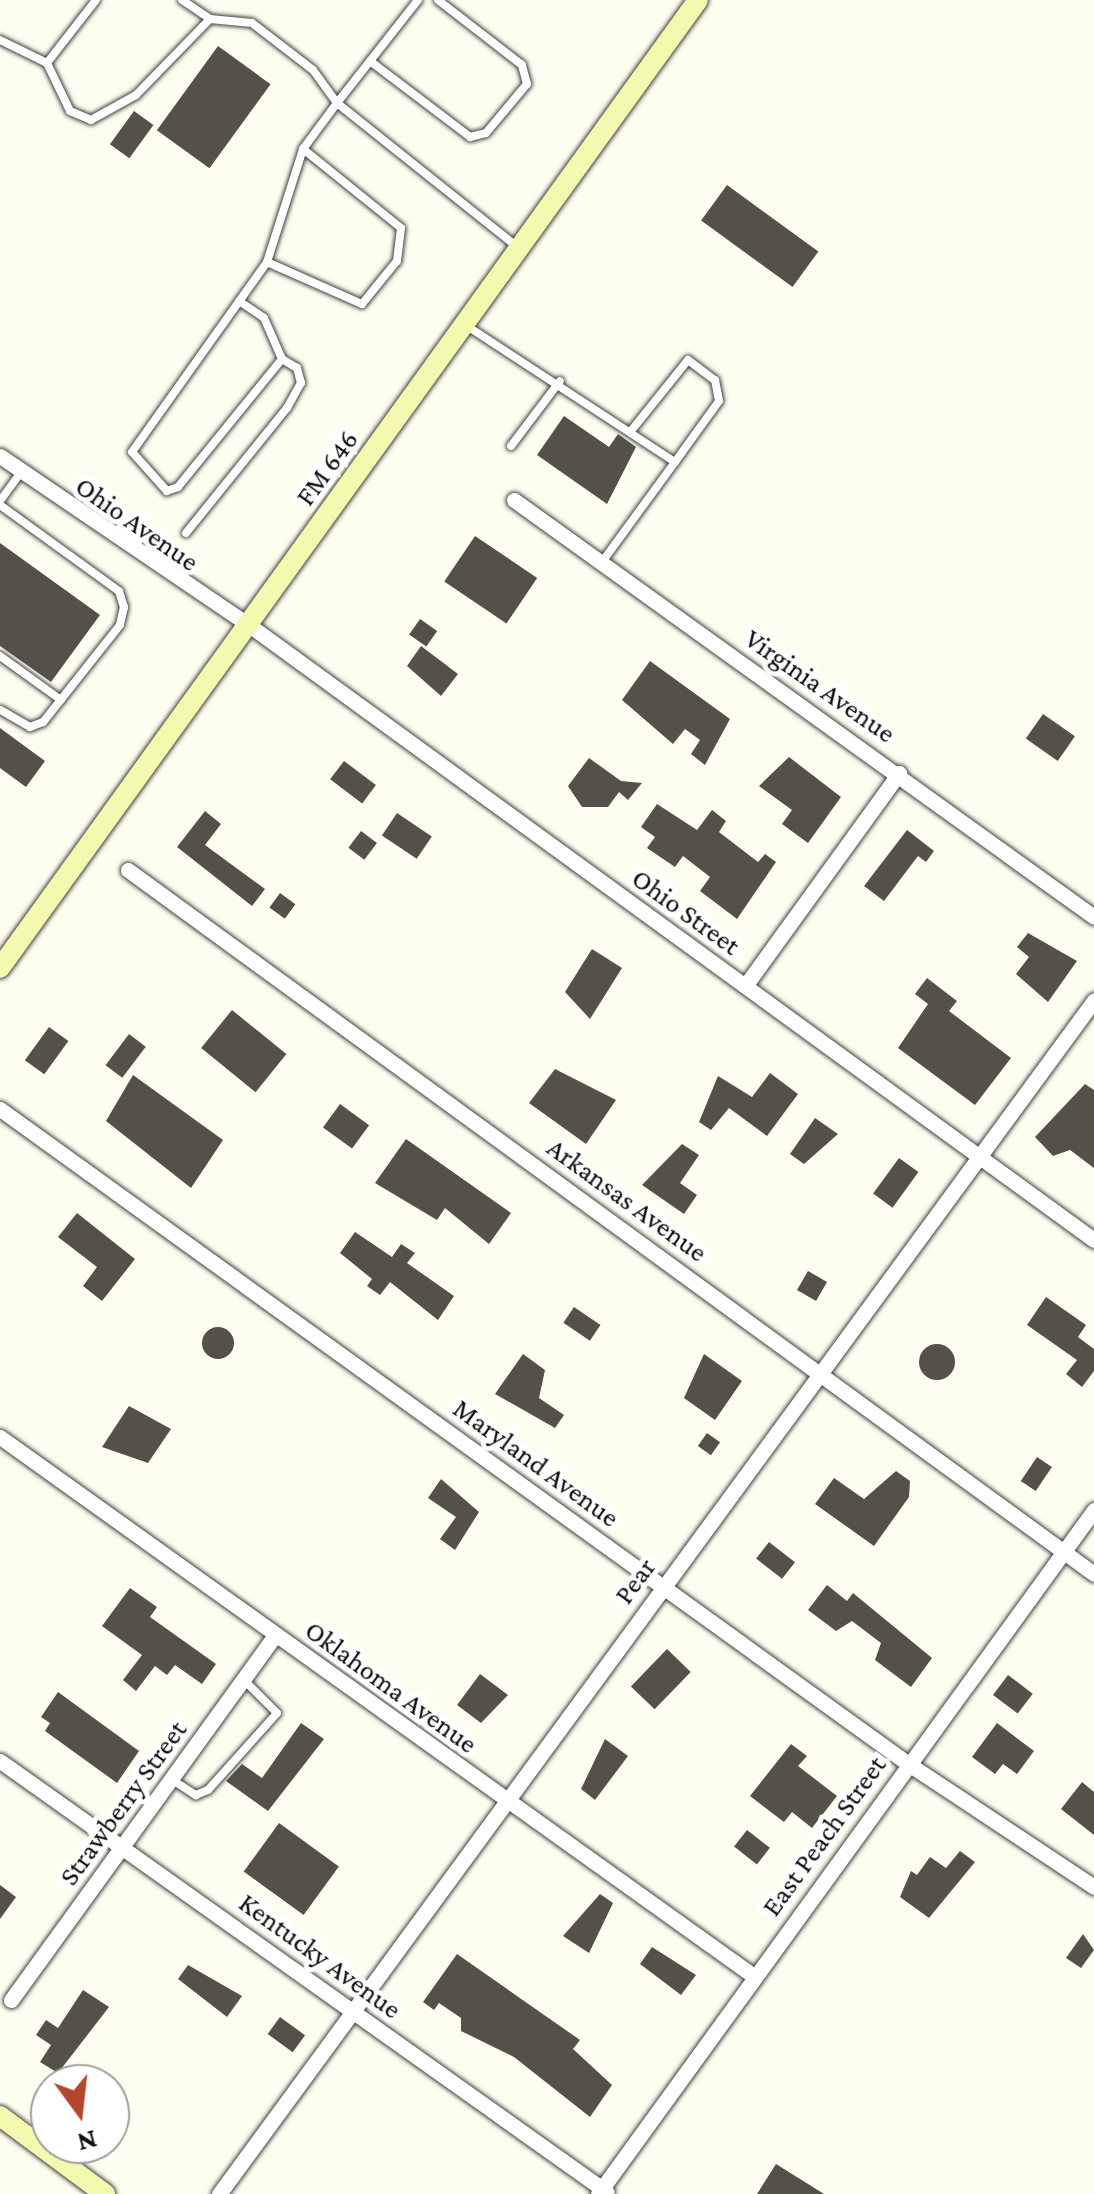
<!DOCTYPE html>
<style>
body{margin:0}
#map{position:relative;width:1094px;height:2194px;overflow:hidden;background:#fdfeef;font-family:"Crimson Pro",serif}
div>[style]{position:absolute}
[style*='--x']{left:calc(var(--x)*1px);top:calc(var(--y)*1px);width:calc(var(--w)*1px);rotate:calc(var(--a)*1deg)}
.building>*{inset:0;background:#55514a;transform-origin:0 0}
.round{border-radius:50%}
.roads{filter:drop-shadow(0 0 2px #404040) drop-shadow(0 0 2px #404040)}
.service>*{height:8px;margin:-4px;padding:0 4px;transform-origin:4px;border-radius:4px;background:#fff}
.minor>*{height:15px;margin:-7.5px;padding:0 7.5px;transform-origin:7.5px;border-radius:7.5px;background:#fff}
.secondary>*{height:20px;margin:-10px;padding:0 10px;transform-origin:10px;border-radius:10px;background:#f1faae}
span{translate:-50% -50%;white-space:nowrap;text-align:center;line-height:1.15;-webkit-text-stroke:10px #fff;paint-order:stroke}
.street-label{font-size:28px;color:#0d0d0d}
.north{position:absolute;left:30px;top:2064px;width:100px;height:100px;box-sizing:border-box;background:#fff;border:2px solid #9e9e9e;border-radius:50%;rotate:165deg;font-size:28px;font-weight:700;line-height:40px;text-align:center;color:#0d0d0d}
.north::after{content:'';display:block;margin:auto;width:35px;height:45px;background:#b4462e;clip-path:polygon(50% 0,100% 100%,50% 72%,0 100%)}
</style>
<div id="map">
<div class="building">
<i style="left:218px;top:46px;width:65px;height:104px;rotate:36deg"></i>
<i style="left:134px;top:111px;width:24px;height:41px;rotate:36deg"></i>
<i style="left:727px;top:185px;width:113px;height:44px;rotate:36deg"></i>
<i style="clip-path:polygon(564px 416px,609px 447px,618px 434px,636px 447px,607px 504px,537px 455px)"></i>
<i style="left:475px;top:536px;width:75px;height:55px;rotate:34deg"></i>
<i style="clip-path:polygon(0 543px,100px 615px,51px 682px,0 646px)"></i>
<i style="left:420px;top:619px;width:21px;height:19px;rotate:35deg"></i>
<i style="clip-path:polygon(421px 646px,458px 674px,441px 696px,407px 666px)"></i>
<i style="clip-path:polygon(650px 661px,730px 719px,705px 765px,691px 754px,700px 740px,685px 729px,673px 744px,622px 700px)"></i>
<i style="left:1043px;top:714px;width:39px;height:30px;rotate:35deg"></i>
<i style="clip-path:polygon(0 728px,45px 761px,26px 787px,0 768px)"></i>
<i style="clip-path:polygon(789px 757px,841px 797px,808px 843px,782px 824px,792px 810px,759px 786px)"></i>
<i style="clip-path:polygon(589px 758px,621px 781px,642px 783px,628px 800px,619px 792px,608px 807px,582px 807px,568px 786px)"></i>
<i style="left:344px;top:761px;width:40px;height:23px;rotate:37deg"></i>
<i style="clip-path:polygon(657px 804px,697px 830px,712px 810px,726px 821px,719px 832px,758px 862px,765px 854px,776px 862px,737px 919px,700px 891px,710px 877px,683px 856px,675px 867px,647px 848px,655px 837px,641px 827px)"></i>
<i style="clip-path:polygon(205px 811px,221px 824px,205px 845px,265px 889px,252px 906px,177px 847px)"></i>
<i style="left:397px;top:813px;width:42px;height:27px;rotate:34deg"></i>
<i style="clip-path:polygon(907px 830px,934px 851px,926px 862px,918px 856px,884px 901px,864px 886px)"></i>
<i style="left:361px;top:831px;width:20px;height:21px;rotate:37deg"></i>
<i style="left:280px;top:893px;width:19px;height:18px;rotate:36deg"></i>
<i style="clip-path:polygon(1028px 933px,1077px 961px,1048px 1002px,1016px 974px,1029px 957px,1017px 947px)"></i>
<i style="clip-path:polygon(592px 949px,622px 968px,590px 1019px,565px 992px)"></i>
<i style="clip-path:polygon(927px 978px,957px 1001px,949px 1011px,1011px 1058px,975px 1105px,898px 1048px,928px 1004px,915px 994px)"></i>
<i style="left:232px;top:1010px;width:70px;height:49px;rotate:39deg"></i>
<i style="left:49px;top:1027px;width:24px;height:41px;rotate:36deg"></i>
<i style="left:129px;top:1034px;width:21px;height:39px;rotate:37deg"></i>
<i style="clip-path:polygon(555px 1069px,616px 1100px,586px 1144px,529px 1103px)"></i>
<i style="clip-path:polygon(770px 1073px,798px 1094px,767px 1136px,729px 1108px,711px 1130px,699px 1122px,718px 1076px,752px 1097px)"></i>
<i style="clip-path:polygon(133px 1075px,223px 1140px,191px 1188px,106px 1121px)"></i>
<i style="clip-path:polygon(1085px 1084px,1094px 1090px,1094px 1168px,1070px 1150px,1053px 1156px,1035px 1137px)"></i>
<i style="left:340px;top:1104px;width:36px;height:29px;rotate:36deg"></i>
<i style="clip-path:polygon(815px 1118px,838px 1134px,804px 1164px,790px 1154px)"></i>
<i style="clip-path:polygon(406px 1139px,511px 1213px,489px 1244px,445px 1208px,437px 1220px,375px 1183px)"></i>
<i style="clip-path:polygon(682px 1144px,699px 1155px,680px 1183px,697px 1195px,684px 1214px,642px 1185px)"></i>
<i style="left:899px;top:1158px;width:24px;height:44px;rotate:36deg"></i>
<i style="clip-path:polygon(77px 1213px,135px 1259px,102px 1301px,83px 1286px,97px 1267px,58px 1237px)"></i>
<i style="clip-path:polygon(355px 1232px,392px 1257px,401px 1244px,415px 1253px,407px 1263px,454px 1296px,438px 1320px,390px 1282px,380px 1295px,367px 1286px,372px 1279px,340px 1253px)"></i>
<i style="left:808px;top:1271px;width:22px;height:22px;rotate:30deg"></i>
<i style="clip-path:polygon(1046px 1297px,1086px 1325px,1078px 1337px,1094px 1349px,1094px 1371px,1082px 1387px,1066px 1374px,1077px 1360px,1027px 1325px)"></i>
<i style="left:574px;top:1307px;width:32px;height:19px;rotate:34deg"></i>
<i class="round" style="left:202px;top:1327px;width:32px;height:32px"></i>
<i class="round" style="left:919px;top:1344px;width:36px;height:36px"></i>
<i style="clip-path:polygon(523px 1354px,545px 1370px,539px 1398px,564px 1415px,555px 1428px,495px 1394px)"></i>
<i style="clip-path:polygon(704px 1354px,742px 1381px,715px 1420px,684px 1398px)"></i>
<i style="clip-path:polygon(129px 1406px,171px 1429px,148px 1463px,102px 1447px)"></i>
<i style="left:707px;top:1433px;width:16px;height:16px;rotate:35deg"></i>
<i style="left:1037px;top:1457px;width:18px;height:29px;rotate:34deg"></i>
<i style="clip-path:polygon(896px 1471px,910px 1481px,909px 1497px,874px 1546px,815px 1504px,834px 1478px,864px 1499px)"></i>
<i style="clip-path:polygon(441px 1479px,479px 1512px,455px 1550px,440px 1539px,456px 1517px,428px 1498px)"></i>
<i style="left:769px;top:1542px;width:33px;height:21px;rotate:38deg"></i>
<i style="clip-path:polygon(827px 1585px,847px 1601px,853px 1593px,932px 1658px,911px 1687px,875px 1660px,881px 1643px,852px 1621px,836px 1631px,808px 1610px)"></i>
<i style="clip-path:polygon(130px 1588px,157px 1607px,150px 1617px,216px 1664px,202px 1684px,175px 1665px,167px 1675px,155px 1666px,136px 1691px,123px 1680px,142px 1655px,102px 1626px)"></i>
<i style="left:667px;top:1649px;width:33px;height:52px;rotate:44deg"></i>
<i style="clip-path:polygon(480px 1674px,508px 1695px,481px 1723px,457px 1705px)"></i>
<i style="left:1008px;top:1675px;width:31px;height:25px;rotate:37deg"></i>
<i style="clip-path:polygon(58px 1692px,139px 1751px,117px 1783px,45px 1731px,50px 1723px,41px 1717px)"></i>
<i style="clip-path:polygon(301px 1723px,324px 1739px,268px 1811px,226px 1781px,242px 1764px,262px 1778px)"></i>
<i style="clip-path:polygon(997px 1723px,1034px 1751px,1017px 1774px,1003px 1764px,995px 1774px,972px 1757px)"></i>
<i style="clip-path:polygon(605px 1739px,628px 1756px,595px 1800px,581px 1789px)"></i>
<i style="clip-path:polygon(791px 1744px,807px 1756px,798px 1766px,837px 1796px,812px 1828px,792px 1812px,784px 1822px,750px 1796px)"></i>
<i style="clip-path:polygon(1082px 1782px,1094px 1792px,1094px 1835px,1061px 1809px)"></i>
<i style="left:279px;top:1823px;width:74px;height:60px;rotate:36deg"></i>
<i style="left:747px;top:1830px;width:29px;height:21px;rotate:38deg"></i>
<i style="clip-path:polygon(960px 1851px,975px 1862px,929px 1918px,900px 1897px,911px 1871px,917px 1875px,930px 1857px,946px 1868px)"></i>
<i style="clip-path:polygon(0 1885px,16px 1897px,0 1919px)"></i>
<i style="clip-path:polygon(600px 1894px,613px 1903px,589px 1953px,563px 1936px)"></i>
<i style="clip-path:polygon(1083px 1934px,1094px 1950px,1081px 1968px,1066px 1958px)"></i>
<i style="clip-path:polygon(652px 1947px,696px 1975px,681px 1995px,640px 1964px)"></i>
<i style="clip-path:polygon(457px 1954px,580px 2040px,573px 2049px,612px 2085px,590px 2117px,514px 2057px,461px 2031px,461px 2018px,439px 2003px,434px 2010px,423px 2002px)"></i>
<i style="clip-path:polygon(188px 1965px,242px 1996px,227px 2017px,178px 1979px)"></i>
<i style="clip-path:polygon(83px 1990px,109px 2007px,58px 2073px,40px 2062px,51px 2045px,36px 2035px,46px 2020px,58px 2028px)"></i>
<i style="left:280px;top:2017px;width:31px;height:21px;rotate:36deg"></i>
<i style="clip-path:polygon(776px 2164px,824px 2194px,757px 2194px)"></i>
</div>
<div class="roads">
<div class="service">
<i style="--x:96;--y:0;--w:80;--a:127.9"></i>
<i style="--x:47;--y:63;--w:53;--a:64.4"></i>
<i style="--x:70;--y:111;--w:23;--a:23"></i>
<i style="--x:91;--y:120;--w:51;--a:-29.1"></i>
<i style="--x:136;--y:95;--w:106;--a:-45.8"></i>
<i style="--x:182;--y:0;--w:34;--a:34"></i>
<i style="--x:210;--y:19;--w:42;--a:5.4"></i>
<i style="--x:252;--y:23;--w:77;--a:37.6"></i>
<i style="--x:313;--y:70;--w:41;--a:54"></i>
<i style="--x:337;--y:103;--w:131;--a:-51.8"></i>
<i style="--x:0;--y:40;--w:52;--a:26.1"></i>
<i style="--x:370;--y:61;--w:126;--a:37.2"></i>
<i style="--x:470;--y:137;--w:16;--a:-14"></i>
<i style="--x:486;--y:133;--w:64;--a:-50.1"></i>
<i style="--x:527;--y:84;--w:20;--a:-105"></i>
<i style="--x:522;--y:65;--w:106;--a:-142.3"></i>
<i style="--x:267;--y:262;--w:104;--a:23.9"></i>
<i style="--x:362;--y:304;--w:55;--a:-50.9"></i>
<i style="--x:397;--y:261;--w:33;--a:-83"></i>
<i style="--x:401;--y:228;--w:126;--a:-141.1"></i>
<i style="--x:239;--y:301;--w:30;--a:34"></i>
<i style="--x:264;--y:318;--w:45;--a:66.3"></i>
<i style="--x:464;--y:324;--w:252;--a:33.2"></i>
<i style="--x:675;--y:462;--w:124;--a:126.1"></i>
<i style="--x:631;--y:431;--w:91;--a:-51.2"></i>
<i style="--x:688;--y:360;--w:34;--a:37"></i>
<i style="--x:715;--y:380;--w:21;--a:79"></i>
<i style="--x:719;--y:401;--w:75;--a:125.8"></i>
<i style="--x:511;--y:446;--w:81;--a:-53"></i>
<i style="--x:0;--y:501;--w:36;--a:-54"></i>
<i style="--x:0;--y:505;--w:147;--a:35.9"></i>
<i style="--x:119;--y:591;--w:17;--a:73"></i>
<i style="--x:124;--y:607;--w:18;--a:103"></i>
<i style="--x:120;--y:625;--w:124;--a:128.4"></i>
<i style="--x:43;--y:722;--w:14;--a:159"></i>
<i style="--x:30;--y:727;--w:34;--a:-150"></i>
<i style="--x:186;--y:533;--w:161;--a:-51.1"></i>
<i style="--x:287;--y:408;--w:29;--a:-61"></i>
<i style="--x:301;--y:383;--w:16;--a:-105"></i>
<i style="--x:297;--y:368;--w:17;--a:-149"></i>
<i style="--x:282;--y:359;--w:165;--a:129.1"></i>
<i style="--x:178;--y:487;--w:12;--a:160"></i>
<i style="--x:167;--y:491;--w:52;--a:-131.9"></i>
<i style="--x:132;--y:452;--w:233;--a:-54.6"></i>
<i style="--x:267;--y:262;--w:119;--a:-72.3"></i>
<i style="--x:303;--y:149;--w:57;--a:-53.5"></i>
<i style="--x:337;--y:103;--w:229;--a:38.6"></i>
<i style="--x:0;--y:656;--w:75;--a:35.8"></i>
<i style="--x:171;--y:1779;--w:30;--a:33"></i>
<i style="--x:196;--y:1795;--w:13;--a:-23"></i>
<i style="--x:208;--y:1790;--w:103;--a:-48.1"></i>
<i style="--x:277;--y:1713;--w:48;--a:-135"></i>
</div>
<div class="minor">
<i style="--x:0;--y:456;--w:301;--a:34.2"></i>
<i style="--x:249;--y:625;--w:1045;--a:36.05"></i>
<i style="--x:514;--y:500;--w:714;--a:35.71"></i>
<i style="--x:128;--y:870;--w:1195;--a:36.08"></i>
<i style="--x:745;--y:986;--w:263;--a:-54.1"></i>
<i style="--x:0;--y:1109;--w:1118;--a:35.79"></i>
<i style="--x:907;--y:1763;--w:224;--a:33.5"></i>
<i style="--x:0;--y:1437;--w:928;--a:35.57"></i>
<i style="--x:0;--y:1761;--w:744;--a:35.38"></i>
<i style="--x:11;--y:2000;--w:450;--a:-54.1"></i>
<i style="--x:219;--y:2194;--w:1480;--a:-53.76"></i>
<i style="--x:598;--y:2194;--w:845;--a:-54.05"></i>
</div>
<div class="secondary">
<i style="--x:0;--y:968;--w:1193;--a:-54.21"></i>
<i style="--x:0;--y:2116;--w:131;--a:36.6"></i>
</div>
</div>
<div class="street-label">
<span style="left:327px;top:468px;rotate:-54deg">FM 646</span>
<span style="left:137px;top:524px;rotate:35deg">Ohio Avenue</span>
<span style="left:820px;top:686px;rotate:35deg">Virginia Avenue</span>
<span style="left:686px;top:912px;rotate:36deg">Ohio Street</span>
<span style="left:627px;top:1200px;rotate:36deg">Arkansas Avenue</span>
<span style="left:536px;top:1463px;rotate:36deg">Maryland Avenue</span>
<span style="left:635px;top:1581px;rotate:-54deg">Pear</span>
<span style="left:391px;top:1687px;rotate:36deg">Oklahoma Avenue</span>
<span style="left:123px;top:1803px;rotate:-54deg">Strawberry Street</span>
<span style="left:824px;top:1836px;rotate:-54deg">East Peach Street</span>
<span style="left:320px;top:1956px;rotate:36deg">Kentucky Avenue</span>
</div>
<div class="north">N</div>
</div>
